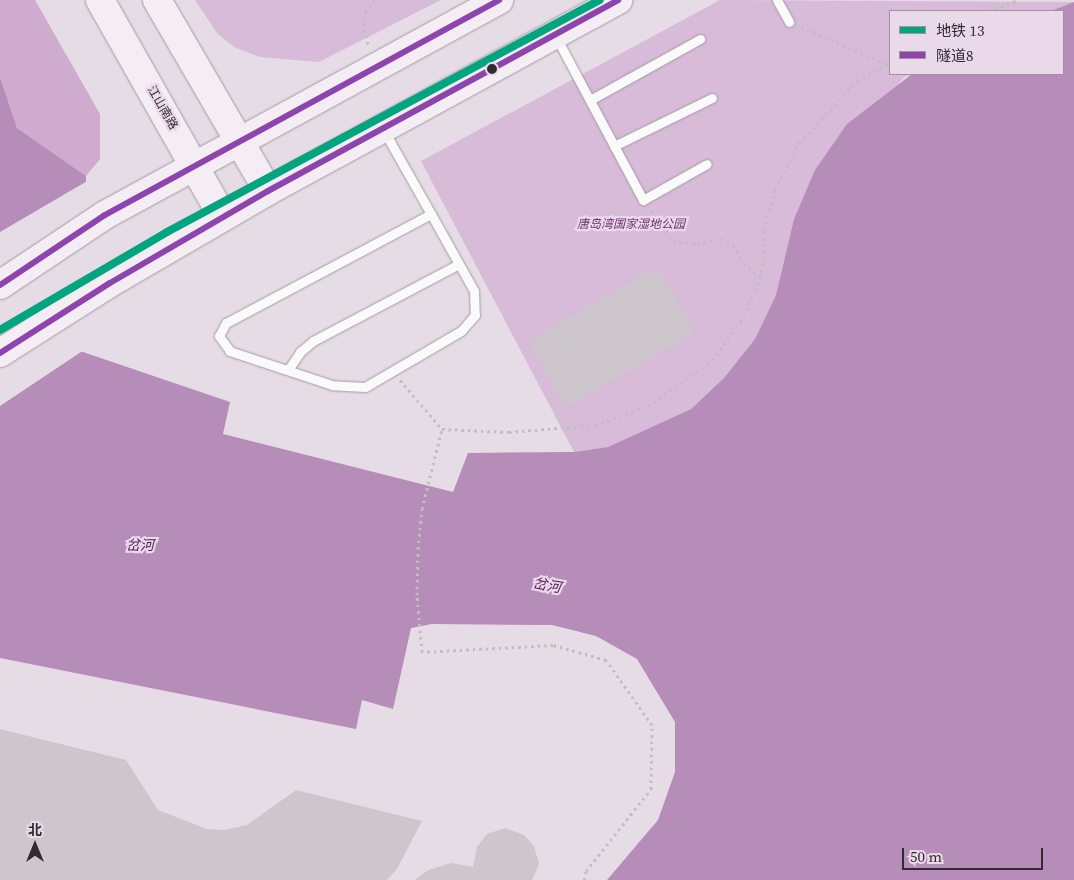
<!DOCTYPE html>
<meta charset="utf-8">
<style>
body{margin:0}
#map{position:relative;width:1074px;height:880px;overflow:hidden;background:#e6dce6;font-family:"Source Serif 4","Noto Sans SC",serif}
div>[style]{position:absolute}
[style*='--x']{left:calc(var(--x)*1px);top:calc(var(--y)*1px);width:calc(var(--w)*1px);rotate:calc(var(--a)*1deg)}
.green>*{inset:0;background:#d8bbd9}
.forest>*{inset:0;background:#cfabd0}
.water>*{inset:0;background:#b68cb8}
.pier>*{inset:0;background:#e6dce6}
.building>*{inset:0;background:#cdc6cd;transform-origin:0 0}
.path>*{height:3px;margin-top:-1.5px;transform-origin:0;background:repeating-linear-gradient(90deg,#c1bec1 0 2.5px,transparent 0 6.5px)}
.roads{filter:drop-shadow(0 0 1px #a39da3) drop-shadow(0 0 1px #a39da3)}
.service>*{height:9px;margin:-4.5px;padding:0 4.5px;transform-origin:4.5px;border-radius:4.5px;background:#fbfafb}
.primary>*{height:28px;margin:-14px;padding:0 14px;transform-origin:14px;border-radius:14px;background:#f4edf4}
.bus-1>*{height:6px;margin:-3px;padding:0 3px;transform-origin:3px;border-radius:3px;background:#8e44ad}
.metro-1>*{height:8px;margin:-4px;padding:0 4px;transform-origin:4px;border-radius:4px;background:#02a580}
.dots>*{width:14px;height:14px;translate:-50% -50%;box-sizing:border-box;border:2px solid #e9d9e9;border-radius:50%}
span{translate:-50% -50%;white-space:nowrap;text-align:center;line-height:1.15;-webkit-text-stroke:4.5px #e9d9e9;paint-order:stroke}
.street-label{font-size:12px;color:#312b31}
.park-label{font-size:12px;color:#732e77;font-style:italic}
.water-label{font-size:14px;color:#59135d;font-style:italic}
.legend{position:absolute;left:889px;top:10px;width:175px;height:65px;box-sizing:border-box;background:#e9d9e9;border:1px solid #9f939f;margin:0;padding:6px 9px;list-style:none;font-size:15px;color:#312b31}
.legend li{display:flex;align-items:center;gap:10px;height:25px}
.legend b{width:25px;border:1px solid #9f939f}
.north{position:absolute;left:10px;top:820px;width:50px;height:50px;-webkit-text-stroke:4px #e9d9e9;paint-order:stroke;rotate:0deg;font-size:14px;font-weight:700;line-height:20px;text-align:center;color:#312b31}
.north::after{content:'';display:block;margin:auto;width:18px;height:22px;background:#312b31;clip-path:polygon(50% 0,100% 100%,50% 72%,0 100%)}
.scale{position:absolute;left:902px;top:848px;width:141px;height:22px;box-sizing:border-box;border:2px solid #312b31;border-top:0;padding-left:6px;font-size:15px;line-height:18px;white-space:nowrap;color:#312b31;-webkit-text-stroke:4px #e9d9e9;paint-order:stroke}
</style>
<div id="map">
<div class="green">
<i style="clip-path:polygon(195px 0,441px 0,319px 62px,260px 57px,234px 47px,217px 33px)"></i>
<i style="clip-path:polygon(720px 0,1074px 2px,1051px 11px,890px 11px,890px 74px,912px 74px,904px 77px,794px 219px,776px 295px,755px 339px,724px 378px,691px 409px,608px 447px,574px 452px,421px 161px)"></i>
</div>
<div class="forest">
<i style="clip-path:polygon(0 0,35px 0,100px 114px,100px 159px,86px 176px,17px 128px,0 77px)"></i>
</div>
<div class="water">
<i style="clip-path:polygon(1074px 2px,1074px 880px,607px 880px,658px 820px,675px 772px,675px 722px,637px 659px,596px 636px,552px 625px,432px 624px,411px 628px,393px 709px,362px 700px,356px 729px,0 658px,0 77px,17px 128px,86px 176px,80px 351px,230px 402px,223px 434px,453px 492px,468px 453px,574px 452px,608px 447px,691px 409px,724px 378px,755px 339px,776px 295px,794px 219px,815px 170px,847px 124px,912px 74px,1063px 74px,1063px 11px,1051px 11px)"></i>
</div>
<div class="pier">
<i style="clip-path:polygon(89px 180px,84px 350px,0 406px,0 232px)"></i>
</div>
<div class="building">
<i style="left:657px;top:267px;width:76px;height:149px;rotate:60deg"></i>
<i style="clip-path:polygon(0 729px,126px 760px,158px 810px,207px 829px,225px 830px,247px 825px,296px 790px,422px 821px,397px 869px,387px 880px,0 880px)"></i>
<i style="clip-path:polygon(505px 828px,524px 835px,534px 846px,539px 864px,532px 880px,415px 880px,428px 870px,451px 863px,473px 867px,477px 847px,487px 834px)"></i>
</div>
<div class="path">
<i style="--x:989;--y:11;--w:30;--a:-21"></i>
<i style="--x:801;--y:27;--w:94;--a:23.3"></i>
<i style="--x:368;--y:44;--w:19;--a:-106"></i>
<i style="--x:363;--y:26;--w:14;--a:-82"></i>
<i style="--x:365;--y:12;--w:15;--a:-53"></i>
<i style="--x:651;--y:210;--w:38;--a:55"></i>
<i style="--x:673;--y:241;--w:24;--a:7"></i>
<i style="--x:697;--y:244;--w:25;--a:-14"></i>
<i style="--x:721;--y:238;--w:14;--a:30"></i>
<i style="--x:733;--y:245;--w:21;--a:59"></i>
<i style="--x:744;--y:263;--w:21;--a:43"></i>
<i style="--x:400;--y:380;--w:65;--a:49.4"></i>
<i style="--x:584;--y:880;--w:9;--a:-77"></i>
<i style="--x:586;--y:871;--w:105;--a:-51.6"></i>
<i style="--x:651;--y:789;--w:64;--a:-89.1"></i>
<i style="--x:652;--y:725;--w:80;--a:-125.3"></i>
<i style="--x:606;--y:660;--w:55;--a:-164.2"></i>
<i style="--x:553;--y:645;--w:131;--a:176.9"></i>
<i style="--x:422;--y:652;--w:57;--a:-95"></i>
<i style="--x:417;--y:595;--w:46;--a:-88.8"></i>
<i style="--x:418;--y:549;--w:40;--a:-84.3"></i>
<i style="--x:422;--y:509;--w:82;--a:-76"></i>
<i style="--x:442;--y:429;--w:67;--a:2.6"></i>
<i style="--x:509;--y:432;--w:86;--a:-4.7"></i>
<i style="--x:595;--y:425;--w:56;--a:-19.7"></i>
<i style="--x:648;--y:406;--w:79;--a:-35.7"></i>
<i style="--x:712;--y:360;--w:48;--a:-52.7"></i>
<i style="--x:741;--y:322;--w:34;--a:-66"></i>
<i style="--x:755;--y:291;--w:26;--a:-72"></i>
<i style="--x:763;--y:266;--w:36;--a:-88"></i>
<i style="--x:764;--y:230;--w:41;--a:-74.6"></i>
<i style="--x:775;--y:190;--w:53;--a:-62.9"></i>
<i style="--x:799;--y:143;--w:85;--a:-46.9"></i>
<i style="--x:857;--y:81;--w:38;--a:-30"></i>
</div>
<div class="roads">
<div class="service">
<i style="--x:777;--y:0;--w:25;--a:61"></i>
<i style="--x:556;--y:37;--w:185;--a:61.9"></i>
<i style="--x:643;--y:200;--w:73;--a:-29.4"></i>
<i style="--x:590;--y:100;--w:126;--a:-29"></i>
<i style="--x:384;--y:131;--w:95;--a:60.5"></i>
<i style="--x:431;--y:214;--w:88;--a:60.8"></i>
<i style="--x:474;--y:291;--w:24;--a:88"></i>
<i style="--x:475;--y:315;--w:21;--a:131"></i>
<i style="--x:461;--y:331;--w:111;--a:149.7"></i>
<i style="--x:365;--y:387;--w:33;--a:-177"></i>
<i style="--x:332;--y:385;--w:108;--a:-161.6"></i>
<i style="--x:230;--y:351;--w:19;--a:-126"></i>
<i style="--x:219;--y:336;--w:15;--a:-62"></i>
<i style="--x:226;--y:323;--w:232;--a:-28"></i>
<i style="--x:614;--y:146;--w:109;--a:-26.1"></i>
<i style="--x:288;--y:370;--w:22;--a:-56"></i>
<i style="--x:300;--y:352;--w:17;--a:-40"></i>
<i style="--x:313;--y:341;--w:165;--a:-27.8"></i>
</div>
<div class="primary">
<i style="--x:100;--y:0;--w:249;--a:60.5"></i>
<i style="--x:157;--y:0;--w:221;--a:59.8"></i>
<i style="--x:0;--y:285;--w:126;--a:-33.7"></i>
<i style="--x:105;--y:215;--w:449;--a:-28.6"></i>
<i style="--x:0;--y:353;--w:130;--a:-32.5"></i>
<i style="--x:110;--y:283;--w:183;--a:-30.2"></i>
<i style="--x:268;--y:191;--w:399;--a:-28.6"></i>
</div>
</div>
<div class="bus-1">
<i style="--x:0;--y:285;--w:126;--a:-33.7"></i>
<i style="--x:105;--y:215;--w:449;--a:-28.6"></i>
<i style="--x:0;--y:353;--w:130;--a:-32.5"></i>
<i style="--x:110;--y:283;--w:183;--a:-30.2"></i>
<i style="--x:268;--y:191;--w:399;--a:-28.6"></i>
</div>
<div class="metro-1">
<i style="--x:0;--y:330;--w:194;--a:-30.4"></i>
<i style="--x:167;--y:232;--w:491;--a:-28.2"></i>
</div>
<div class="dots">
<i style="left:492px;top:69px;background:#312b31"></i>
</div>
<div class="street-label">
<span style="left:162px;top:108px;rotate:60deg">江山南路</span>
</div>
<div class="park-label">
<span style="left:631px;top:225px">唐岛湾国家湿地公园</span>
</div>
<div class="water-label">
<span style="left:140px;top:545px">岔河</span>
<span style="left:547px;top:585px;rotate:10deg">岔河</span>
</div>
<ul class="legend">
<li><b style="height:6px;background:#02a580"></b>地铁 13</li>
<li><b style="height:6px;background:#8e44ad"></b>隧道8</li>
</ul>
<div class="north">北</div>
<div class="scale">50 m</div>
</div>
